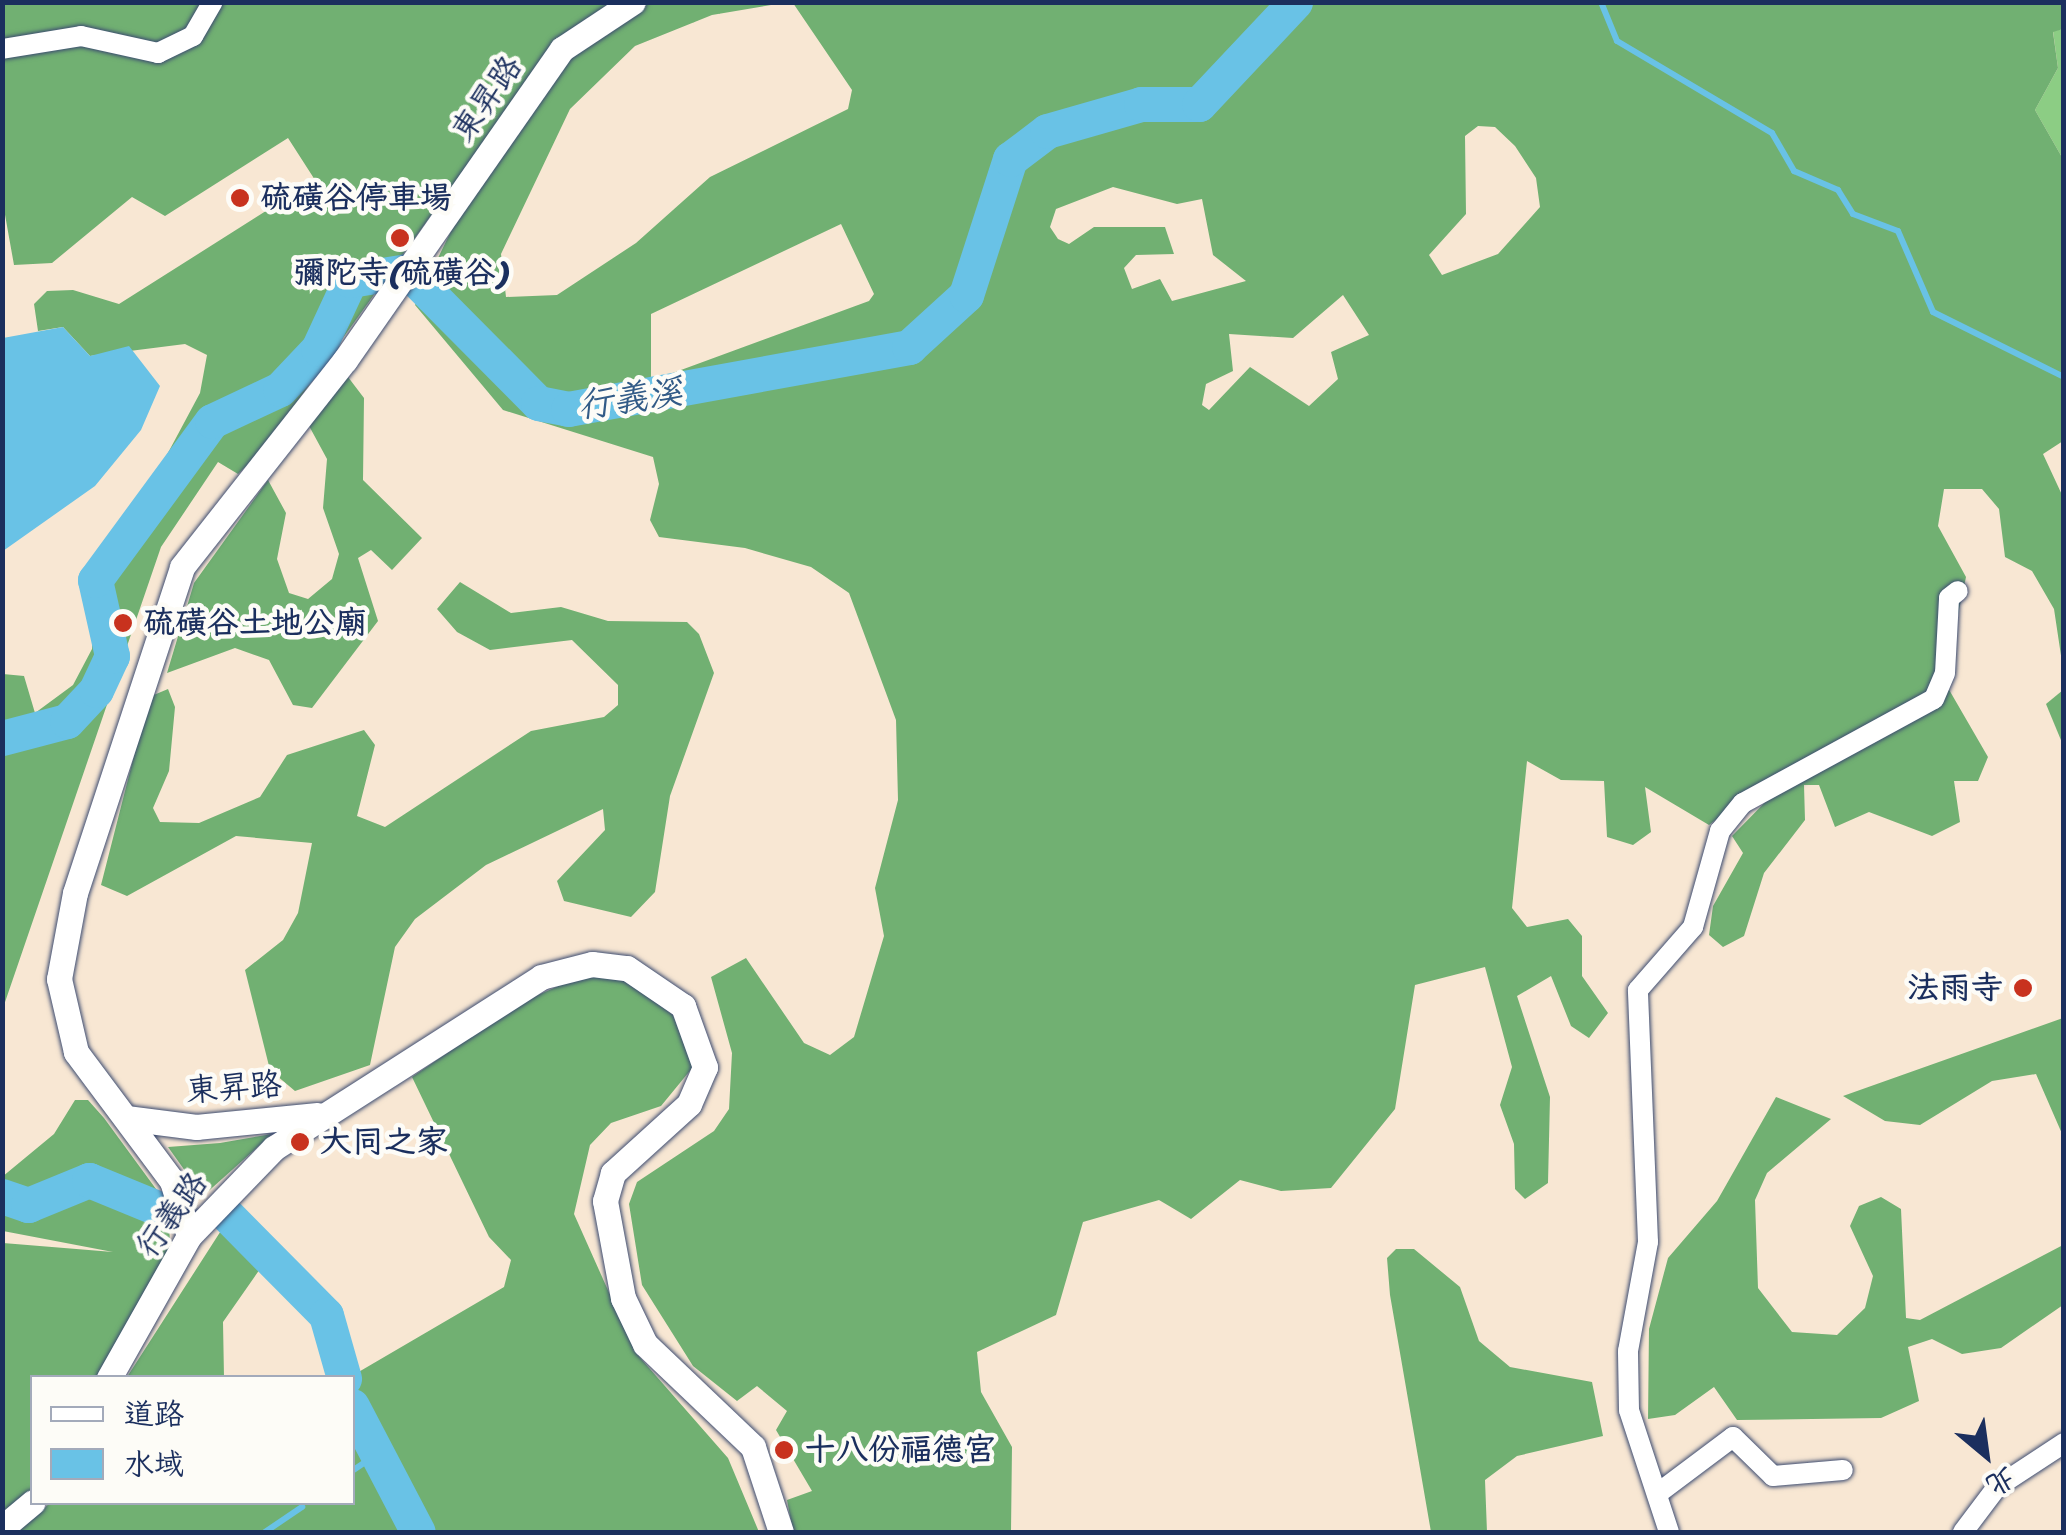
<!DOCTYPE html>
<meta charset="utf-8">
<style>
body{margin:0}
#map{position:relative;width:2066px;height:1535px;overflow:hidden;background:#f8e7d3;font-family:Sriracha,"LXGW WenKai TC",sans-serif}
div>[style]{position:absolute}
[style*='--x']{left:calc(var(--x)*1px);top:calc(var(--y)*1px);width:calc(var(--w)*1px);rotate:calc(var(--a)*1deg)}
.green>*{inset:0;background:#8ccd84}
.forest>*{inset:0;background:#71b072}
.water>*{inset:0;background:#69c2e6}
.stream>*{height:6px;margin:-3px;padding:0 3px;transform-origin:3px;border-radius:3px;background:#69c2e6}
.river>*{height:35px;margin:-17.5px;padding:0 17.5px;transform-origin:17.5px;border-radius:17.5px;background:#69c2e6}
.roads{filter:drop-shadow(0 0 2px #3c4b70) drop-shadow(0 0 2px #3c4b70)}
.minor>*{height:20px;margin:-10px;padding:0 10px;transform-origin:10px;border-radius:10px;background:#fff}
.tertiary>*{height:25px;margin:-12.5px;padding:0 12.5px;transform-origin:12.5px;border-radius:12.5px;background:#fff}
.dots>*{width:28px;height:28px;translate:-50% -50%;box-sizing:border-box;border:5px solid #fdfcf7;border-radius:50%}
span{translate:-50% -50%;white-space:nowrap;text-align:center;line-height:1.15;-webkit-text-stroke:9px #fdfcf7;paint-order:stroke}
.street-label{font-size:32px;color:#1b2f5e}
.poi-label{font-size:32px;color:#1b2f5e;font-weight:700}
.left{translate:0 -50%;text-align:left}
.right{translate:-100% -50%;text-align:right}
.water-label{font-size:35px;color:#325b87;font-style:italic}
.frame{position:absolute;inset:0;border:5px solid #1b2f5e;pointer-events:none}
.legend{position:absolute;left:30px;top:1375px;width:325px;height:130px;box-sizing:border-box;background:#fdfcf7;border:2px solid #a3aaba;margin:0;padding:12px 18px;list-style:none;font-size:30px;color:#1b2f5e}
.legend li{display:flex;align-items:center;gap:20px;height:50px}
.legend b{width:50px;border:2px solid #a3aaba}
.north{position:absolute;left:1936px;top:1405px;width:100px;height:100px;-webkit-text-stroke:8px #fdfcf7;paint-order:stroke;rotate:151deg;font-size:28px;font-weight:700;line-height:40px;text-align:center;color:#1b2f5e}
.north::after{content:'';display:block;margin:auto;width:35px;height:45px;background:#1b2f5e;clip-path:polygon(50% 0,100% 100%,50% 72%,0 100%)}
</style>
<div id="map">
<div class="green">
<i style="clip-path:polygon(2063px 29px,2063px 159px,2035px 110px,2058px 68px,2053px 31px)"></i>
</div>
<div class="forest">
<i style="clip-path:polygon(3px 3px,611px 3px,547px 54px,261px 452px,238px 474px,218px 462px,161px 547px,3px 1008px,3px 674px,24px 676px,35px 713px,73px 685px,92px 649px,92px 565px,139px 507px,200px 393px,207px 355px,185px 344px,90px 356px,63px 327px,38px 331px,34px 304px,47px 291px,73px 290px,119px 304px,315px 180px,288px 138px,165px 216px,132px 197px,52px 263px,14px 265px,2px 198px)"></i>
<i style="clip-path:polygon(evenodd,648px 3px,771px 5px,712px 15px,635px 46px,570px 109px,501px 254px,506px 297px,557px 295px,636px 243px,710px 177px,848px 109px,852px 90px,793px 3px,2063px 3px,2063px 29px,2053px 32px,2058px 68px,2035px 110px,2063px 159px,2063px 441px,2043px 454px,2063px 497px,2063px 669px,2054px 609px,2032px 571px,2005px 557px,1999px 509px,1982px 489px,1944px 489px,1938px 526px,1966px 577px,1944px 681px,1988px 757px,1978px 781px,1954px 781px,1960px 822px,1932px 836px,1869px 812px,1835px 827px,1819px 785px,1804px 785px,1805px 820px,1764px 873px,1744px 936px,1723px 947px,1709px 935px,1713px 906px,1743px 853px,1732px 836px,1779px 788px,1775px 774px,1709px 825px,1645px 787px,1651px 832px,1633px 845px,1607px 837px,1604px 781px,1561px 780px,1527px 761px,1512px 908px,1527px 927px,1568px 919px,1582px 936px,1582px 976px,1608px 1013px,1589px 1038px,1571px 1026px,1551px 976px,1517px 996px,1550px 1097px,1548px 1183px,1525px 1199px,1515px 1189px,1514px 1144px,1500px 1105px,1512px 1067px,1485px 967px,1415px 985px,1395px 1109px,1331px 1188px,1281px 1191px,1240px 1180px,1191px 1219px,1159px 1200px,1083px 1222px,1056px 1315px,977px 1352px,981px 1392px,1012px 1447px,1011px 1532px,793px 1532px,787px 1500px,812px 1491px,776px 1430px,787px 1411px,757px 1386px,737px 1401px,693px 1366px,642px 1285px,629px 1204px,637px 1182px,714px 1131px,729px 1109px,732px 1053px,711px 977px,746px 958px,804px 1043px,830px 1055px,854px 1037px,884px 936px,875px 888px,898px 800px,896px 720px,849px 593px,811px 567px,745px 548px,659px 537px,650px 520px,659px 484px,653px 457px,503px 410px,415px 305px,457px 219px,569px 55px,648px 3px,1478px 126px,1495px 127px,1515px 146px,1536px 178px,1540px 207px,1498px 254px,1442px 275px,1429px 255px,1466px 214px,1465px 136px,1478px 126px,648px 3px,1113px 187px,1177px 204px,1202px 199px,1213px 255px,1246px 281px,1172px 301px,1160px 279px,1132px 289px,1124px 268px,1136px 255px,1174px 254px,1165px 227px,1094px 227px,1069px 244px,1058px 239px,1050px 227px,1056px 209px,1113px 187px,648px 3px,841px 224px,874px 294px,869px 301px,651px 381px,651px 314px,841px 224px,648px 3px,1343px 295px,1369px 335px,1331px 352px,1338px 379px,1309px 406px,1250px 367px,1209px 410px,1202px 405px,1206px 384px,1233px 371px,1229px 334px,1293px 338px,1343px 295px)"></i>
<i style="clip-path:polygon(348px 377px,364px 398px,363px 480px,422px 538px,392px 570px,371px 550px,358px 558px,378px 621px,312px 708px,293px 705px,269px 660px,235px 648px,167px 673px,194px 583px,268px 480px,286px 513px,277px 559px,289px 593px,308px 599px,332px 579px,339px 554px,323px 508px,327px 459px,308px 424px)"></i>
<i style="clip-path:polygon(460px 582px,511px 613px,561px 607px,608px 621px,687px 622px,699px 634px,714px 673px,670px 796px,655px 892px,631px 917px,564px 901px,557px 881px,605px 830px,603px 809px,486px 865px,415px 919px,395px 947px,370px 1065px,295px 1091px,270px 1070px,245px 970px,283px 940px,298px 913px,312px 843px,236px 836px,127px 896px,101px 885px,149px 697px,168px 689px,175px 707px,169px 771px,153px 808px,160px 822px,199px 823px,260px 797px,287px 755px,364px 730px,375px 745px,357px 816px,385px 827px,531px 731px,604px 717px,618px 705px,618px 685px,572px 640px,490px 650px,457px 632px,437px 609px)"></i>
<i style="clip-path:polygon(2063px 690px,2063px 745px,2046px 704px)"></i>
<i style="clip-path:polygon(588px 973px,620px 976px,673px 1015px,693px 1067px,661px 1106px,611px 1123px,590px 1145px,574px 1214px,636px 1353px,728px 1458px,759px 1532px,17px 1532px,50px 1503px,352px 1502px,350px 1377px,504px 1287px,511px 1260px,489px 1237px,412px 1077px,522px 1002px)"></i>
<i style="clip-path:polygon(2063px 1018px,2063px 1136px,2036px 1074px,1992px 1081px,1920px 1125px,1885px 1121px,1843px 1096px)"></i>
<i style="clip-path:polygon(1776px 1097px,1831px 1119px,1767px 1173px,1755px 1200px,1758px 1288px,1792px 1332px,1837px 1335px,1865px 1308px,1873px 1276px,1850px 1226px,1859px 1206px,1881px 1197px,1901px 1209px,1906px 1318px,1920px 1320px,2063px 1245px,2063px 1305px,2001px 1348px,1962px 1354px,1932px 1339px,1908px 1347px,1919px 1401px,1881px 1418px,1737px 1420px,1714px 1387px,1675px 1415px,1648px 1419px,1649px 1329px,1668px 1258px,1717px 1201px)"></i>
<i style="clip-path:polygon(75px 1100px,88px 1100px,104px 1118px,167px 1204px,171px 1252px,99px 1377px,32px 1378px,32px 1492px,3px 1515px,3px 1243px,113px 1252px,3px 1231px,2px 1177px,54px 1134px)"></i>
<i style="clip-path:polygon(272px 1134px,203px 1196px,168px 1147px,220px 1143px)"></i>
<i style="clip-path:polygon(224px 1226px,260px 1269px,223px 1322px,224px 1377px,127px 1377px)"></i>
<i style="clip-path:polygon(1396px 1249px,1414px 1249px,1460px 1287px,1479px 1341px,1510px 1367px,1592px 1382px,1603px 1436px,1517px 1456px,1485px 1480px,1487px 1532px,1431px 1532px,1390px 1295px,1387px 1258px)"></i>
</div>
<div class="water">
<i style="clip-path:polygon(63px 327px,90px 356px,129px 346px,160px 386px,141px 430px,95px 486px,3px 551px,3px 338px)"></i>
</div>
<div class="stream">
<i style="--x:1601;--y:2;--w:42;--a:67.7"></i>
<i style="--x:1617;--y:41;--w:180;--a:30.7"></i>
<i style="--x:1772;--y:133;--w:44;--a:59.9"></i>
<i style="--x:1794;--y:171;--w:48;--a:23.4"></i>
<i style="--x:1838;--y:190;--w:28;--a:58"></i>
<i style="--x:1853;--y:214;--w:48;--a:20.7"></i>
<i style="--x:1898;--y:231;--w:88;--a:66.6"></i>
<i style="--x:1933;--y:312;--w:146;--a:26.4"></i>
<i style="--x:352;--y:1471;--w:25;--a:-34"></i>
<i style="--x:265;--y:1532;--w:45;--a:-34"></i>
</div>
<div class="river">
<i style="--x:2;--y:738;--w:67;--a:-14.7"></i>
<i style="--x:67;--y:721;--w:42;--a:-46.9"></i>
<i style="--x:96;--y:690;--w:38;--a:-65"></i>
<i style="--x:112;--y:656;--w:78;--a:-102.6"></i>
<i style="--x:95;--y:580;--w:197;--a:-53.7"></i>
<i style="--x:212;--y:421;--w:75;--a:-25.2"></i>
<i style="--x:280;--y:389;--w:55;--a:-46.5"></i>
<i style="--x:318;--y:349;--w:76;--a:-65.1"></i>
<i style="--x:350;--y:280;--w:58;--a:-9"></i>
<i style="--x:407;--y:271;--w:186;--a:45.2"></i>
<i style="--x:538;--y:403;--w:31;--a:11"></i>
<i style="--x:568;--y:409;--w:347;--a:-10.3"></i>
<i style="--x:909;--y:347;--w:77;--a:-42.4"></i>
<i style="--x:966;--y:295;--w:143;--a:-72.1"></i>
<i style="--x:1010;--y:159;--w:46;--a:-37.1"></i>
<i style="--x:1047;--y:131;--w:98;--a:-16"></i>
<i style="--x:1141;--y:104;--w:58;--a:0"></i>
<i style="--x:1199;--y:104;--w:140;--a:-46.7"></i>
<i style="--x:2;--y:1196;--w:28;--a:19"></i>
<i style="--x:28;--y:1205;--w:66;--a:-22.3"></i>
<i style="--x:89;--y:1180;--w:79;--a:22.3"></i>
<i style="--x:228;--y:1216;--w:139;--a:45.3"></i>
<i style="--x:326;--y:1315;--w:66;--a:74.1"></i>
<i style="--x:352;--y:1406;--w:142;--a:62.4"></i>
</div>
<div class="roads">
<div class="minor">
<i style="--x:2;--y:49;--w:80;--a:-9.3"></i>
<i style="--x:81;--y:36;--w:79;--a:12.4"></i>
<i style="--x:158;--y:53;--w:39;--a:-26"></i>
<i style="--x:193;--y:36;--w:39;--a:-60"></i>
<i style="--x:1657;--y:1494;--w:95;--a:-36.9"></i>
<i style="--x:1733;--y:1437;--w:56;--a:44.3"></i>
<i style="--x:1773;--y:1476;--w:70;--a:-4.9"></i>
<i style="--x:1669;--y:1532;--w:128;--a:-108.2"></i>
<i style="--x:1629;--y:1410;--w:59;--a:-91"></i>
<i style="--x:1628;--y:1351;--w:111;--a:-79.6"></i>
<i style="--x:1648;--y:1242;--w:252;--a:-92.3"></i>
<i style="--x:1638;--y:990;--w:84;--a:-48.9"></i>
<i style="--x:1693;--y:927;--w:100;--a:-74.3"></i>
<i style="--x:1720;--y:831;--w:36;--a:-51"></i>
<i style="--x:1743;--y:803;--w:217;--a:-28.6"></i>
<i style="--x:1934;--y:699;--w:28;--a:-67"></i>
<i style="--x:1945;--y:673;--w:75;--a:-86.9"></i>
<i style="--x:1949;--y:598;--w:11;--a:-38"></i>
<i style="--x:1963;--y:1532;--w:56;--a:-52.9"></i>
<i style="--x:1997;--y:1487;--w:80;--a:-33.3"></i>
</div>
<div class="tertiary">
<i style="--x:126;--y:1118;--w:71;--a:7.3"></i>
<i style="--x:196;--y:1127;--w:122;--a:-5.7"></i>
<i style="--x:189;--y:1236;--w:58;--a:-107.2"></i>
<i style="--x:172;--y:1181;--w:161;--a:-126.7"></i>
<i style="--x:76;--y:1052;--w:75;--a:-103.1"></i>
<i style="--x:59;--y:979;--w:87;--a:-79.5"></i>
<i style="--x:75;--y:893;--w:343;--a:-71.8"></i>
<i style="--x:182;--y:567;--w:263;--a:-51.8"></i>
<i style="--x:345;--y:360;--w:379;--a:-55.1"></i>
<i style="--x:562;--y:49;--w:85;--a:-33.5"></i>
<i style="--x:109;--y:1378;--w:163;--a:-60.6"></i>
<i style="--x:189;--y:1236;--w:122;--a:-46"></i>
<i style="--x:274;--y:1148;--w:317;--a:-32.6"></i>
<i style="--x:541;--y:977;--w:53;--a:-14.3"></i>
<i style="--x:592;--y:964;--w:35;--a:7"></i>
<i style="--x:627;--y:968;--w:68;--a:34.2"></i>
<i style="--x:683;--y:1006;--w:65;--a:70.2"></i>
<i style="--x:705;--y:1067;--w:40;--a:113.4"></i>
<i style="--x:689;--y:1104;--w:103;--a:137.8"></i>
<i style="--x:613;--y:1173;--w:29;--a:106"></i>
<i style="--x:605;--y:1201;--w:99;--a:79.5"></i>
<i style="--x:623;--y:1298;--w:51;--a:64.4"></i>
<i style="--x:645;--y:1344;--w:149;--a:43.6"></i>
<i style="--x:753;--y:1447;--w:89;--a:71.8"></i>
<i style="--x:2;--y:1528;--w:40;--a:-40"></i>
</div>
</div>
<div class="dots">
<i style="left:240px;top:198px;background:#c8321e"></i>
<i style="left:400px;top:238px;background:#c8321e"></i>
<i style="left:123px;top:623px;background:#c8321e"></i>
<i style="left:2023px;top:988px;background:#c8321e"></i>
<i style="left:300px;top:1142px;background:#c8321e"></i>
<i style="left:784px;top:1450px;background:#c8321e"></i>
</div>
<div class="street-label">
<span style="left:487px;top:99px;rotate:-55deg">東昇路</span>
<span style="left:234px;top:1088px;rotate:-4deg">東昇路</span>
<span style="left:172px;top:1215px;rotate:-54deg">行義路</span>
</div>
<div class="poi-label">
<span class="left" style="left:260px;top:198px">硫磺谷停車場</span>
<span style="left:400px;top:273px">彌陀寺(硫磺谷)</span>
<span class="left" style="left:143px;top:623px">硫磺谷土地公廟</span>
<span class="right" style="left:2003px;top:988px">法雨寺</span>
<span class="left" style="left:320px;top:1142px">大同之家</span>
<span class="left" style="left:804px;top:1450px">十八份福德宮</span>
</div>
<div class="water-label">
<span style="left:630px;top:398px;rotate:-8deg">行義溪</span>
</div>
<div class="frame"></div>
<ul class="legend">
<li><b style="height:12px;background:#fff"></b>道路</li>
<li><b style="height:28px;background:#69c2e6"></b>水域</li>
</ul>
<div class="north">北</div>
</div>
